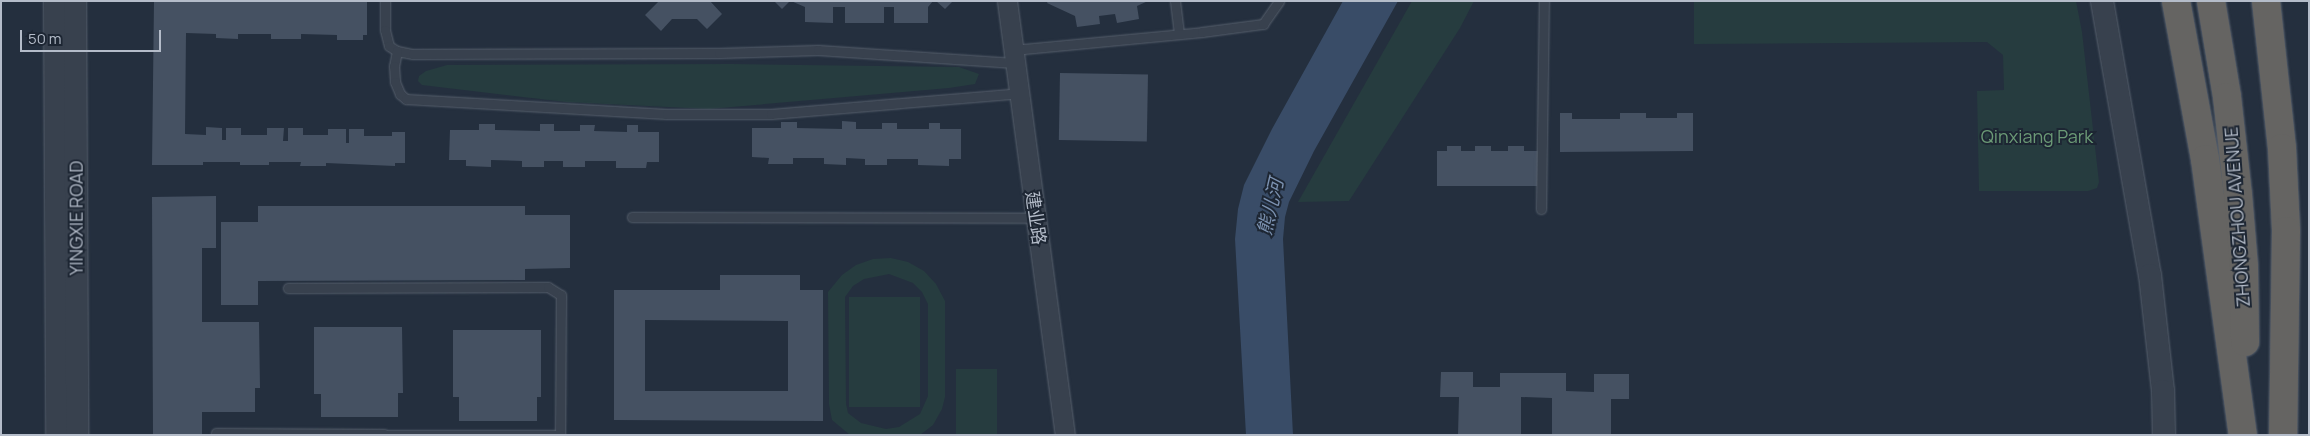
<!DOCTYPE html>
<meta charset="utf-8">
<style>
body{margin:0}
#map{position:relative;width:2310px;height:436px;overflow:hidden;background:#242f3e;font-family:Manrope,"Noto Sans SC",sans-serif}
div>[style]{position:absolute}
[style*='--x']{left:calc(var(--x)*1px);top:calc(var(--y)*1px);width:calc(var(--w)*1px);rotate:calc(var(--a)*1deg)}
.green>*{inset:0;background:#263c3f;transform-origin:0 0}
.water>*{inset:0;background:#394c67}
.building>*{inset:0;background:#455162;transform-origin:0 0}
.roads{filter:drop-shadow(0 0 1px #565f6c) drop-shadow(0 0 1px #565f6c)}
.service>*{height:9px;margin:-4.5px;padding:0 4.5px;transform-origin:4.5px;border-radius:4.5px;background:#38414e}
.minor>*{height:19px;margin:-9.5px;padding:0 9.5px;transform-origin:9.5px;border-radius:9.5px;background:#38414e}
.tertiary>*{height:22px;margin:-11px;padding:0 11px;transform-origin:11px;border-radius:11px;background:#38414e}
.trunk>*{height:28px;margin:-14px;padding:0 14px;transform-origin:14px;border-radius:14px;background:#656462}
span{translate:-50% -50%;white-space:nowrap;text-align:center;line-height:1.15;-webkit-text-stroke:4px #1d2633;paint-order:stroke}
.park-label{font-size:18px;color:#6b9a76}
.street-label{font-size:18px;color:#b4bcc9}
.water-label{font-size:19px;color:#7c92b1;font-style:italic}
.frame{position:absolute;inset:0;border:2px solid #b4bcc9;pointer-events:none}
.scale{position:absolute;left:20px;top:30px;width:141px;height:22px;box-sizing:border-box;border:2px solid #b4bcc9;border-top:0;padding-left:6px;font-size:15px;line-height:18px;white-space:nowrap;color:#b4bcc9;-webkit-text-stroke:4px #1d2633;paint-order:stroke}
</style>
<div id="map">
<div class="green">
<i style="clip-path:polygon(1412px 1px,1474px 1px,1460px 28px,1349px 201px,1298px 202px)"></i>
<i style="clip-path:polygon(1694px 1px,2076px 1px,2082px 32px,2099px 182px,2097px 188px,2088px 191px,1979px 191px,1977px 91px,2004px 90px,2003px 55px,1987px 42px,1694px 44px)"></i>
<i style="clip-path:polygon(732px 64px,959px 67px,979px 74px,975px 84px,949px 88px,709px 109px,566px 102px,422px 85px,418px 81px,419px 76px,426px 71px,447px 65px)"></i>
<i style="clip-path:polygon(evenodd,891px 258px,908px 262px,924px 271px,936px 284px,945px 301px,945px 397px,942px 409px,933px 425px,920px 435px,850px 435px,832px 420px,829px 404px,828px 292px,842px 275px,856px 265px,873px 259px,891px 258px,889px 274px,913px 283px,922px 292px,928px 304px,928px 396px,920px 414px,899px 427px,886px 429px,861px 423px,848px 413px,846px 404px,845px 297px,853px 286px,864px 279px,889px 274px)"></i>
<i style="left:920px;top:297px;width:110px;height:71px;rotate:90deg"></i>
<i style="left:956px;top:369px;width:41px;height:66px"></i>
</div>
<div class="water">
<i style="clip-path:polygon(1343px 1px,1398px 1px,1314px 151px,1289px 202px,1285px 217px,1283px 239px,1293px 435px,1246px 435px,1235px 239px,1238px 209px,1244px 185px,1272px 129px)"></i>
</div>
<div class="building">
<i style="clip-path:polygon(154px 1px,367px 2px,367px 35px,363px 35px,363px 40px,337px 40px,337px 35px,301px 34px,301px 39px,271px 39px,271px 34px,238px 34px,238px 39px,216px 38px,216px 34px,186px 33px,185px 134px,206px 135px,206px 127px,222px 128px,222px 140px,226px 140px,226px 128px,241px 128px,241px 135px,267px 135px,267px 128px,284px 128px,283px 141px,288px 141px,288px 128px,303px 128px,303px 135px,328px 135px,328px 129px,346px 129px,346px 143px,349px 143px,349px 129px,364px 129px,364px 136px,392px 136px,392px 132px,405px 132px,405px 163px,395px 163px,395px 166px,326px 163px,326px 166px,300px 166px,301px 162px,269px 162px,269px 165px,240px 165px,240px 162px,203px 162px,203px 165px,152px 165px)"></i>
<i style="clip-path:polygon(659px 1px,710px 1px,722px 14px,707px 29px,697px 19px,672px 19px,661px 31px,645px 15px)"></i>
<i style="clip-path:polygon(774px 1px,790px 1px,782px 9px)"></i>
<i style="clip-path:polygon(791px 1px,933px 1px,928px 7px,928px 23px,894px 23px,894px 7px,884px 7px,884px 23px,845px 23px,845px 7px,833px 7px,833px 23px,805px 22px,805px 7px)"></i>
<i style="clip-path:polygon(936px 1px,953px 1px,945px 9px)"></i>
<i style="clip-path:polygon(1048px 1px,1148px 1px,1137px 6px,1139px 19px,1117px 23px,1115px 14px,1099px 16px,1100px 24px,1077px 27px,1075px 16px,1047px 3px)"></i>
<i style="left:1060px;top:73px;width:88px;height:67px;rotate:1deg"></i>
<i style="clip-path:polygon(1560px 113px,1572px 113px,1572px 119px,1620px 119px,1620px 113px,1646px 113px,1646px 118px,1677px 118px,1677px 113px,1693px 113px,1693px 151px,1560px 152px)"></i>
<i style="clip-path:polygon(842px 121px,856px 122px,856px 129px,882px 129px,882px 123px,897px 123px,897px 129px,929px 129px,929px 123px,940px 123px,940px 129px,961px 129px,961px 159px,949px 159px,949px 166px,918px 165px,918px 159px,887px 159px,887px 165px,865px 165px,865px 159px,846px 158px,846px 165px,824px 164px,824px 158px,793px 158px,793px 164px,768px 164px,769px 158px,752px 157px,752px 128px,781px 128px,781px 122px,797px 122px,797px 128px,842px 129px)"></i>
<i style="clip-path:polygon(479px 124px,495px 124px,495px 130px,540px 131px,540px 124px,554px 124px,554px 131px,580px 131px,580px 125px,595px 125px,594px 131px,627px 132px,627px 125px,638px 125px,638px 132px,659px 132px,659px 162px,647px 162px,646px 168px,616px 168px,616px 161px,585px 161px,585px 167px,563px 167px,563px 161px,544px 161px,544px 167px,522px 167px,522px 161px,491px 160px,491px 167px,466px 166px,466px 160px,449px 160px,450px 130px,479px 130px)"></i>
<i style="clip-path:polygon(1447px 146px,1461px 146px,1461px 151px,1475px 151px,1475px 146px,1491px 146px,1491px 151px,1508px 151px,1508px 146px,1524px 146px,1524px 151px,1538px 151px,1538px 186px,1437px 186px,1437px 151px,1447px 151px)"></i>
<i style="clip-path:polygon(216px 196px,216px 248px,202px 248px,202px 322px,259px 322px,260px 388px,255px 388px,255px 412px,202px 412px,202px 435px,153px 435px,152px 197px)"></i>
<i style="clip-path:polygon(258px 206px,525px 206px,525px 215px,570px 215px,570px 268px,525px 269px,525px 280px,258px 281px,258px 305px,221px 305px,221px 222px,258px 222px)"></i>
<i style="clip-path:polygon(evenodd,720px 275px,800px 275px,800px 290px,823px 290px,823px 421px,614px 420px,614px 290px,720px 290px,720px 275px,645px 320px,788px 321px,788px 391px,645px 391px,645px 320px)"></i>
<i style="clip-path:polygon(314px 327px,402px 327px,403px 393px,398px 393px,398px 417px,321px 417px,321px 394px,314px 394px)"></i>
<i style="clip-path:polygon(453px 330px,541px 330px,541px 397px,537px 397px,537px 421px,459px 421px,459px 397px,453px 397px)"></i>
<i style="clip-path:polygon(1441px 372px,1473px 372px,1473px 387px,1500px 387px,1500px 373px,1566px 373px,1566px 391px,1594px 392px,1594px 374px,1629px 374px,1629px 399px,1611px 399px,1611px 435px,1552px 435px,1552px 398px,1521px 397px,1521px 435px,1458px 435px,1459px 397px,1440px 397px)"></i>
</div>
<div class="roads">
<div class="service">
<i style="--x:385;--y:1;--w:29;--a:90"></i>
<i style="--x:385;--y:30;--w:16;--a:76"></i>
<i style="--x:389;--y:46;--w:9;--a:32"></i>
<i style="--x:397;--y:51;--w:16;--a:11"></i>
<i style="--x:413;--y:54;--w:306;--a:-0.2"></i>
<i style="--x:719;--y:53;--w:99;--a:-1.7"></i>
<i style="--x:818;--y:50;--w:197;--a:3.8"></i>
<i style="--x:1175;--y:1;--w:33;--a:83"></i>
<i style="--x:1013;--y:50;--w:190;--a:-5.4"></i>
<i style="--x:1202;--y:32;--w:62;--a:-7.5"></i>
<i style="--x:1263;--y:24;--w:28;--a:-55"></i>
<i style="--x:397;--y:51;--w:15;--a:101"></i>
<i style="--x:394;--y:66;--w:16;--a:86"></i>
<i style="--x:395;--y:82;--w:13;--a:67"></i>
<i style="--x:400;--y:94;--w:8;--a:40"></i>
<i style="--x:406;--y:99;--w:261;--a:3.3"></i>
<i style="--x:667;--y:114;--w:104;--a:0"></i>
<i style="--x:771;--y:114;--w:249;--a:-4.8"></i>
<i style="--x:1541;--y:209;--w:208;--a:-89.2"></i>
<i style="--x:632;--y:217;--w:404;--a:0.1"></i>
<i style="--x:288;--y:288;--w:260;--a:-0.2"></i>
<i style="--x:548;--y:287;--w:15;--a:32"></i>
<i style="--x:561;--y:295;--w:140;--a:90.4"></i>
<i style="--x:560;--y:435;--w:176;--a:180"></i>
<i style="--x:216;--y:433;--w:168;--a:0.3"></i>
</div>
<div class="minor">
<i style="--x:1007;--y:1;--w:438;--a:82.4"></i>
</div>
<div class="tertiary">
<i style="--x:55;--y:1;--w:434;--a:89.7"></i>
<i style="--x:75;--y:1;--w:434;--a:89.7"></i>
<i style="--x:2102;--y:1;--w:278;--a:80.1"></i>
<i style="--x:2150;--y:275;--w:117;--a:83.6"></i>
<i style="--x:2163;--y:391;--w:44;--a:88.7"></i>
</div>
<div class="trunk">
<i style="--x:2176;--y:1;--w:161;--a:79.6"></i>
<i style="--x:2205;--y:159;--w:279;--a:82.2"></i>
<i style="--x:2211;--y:1;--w:97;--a:80.5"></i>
<i style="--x:2227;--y:97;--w:99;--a:83.6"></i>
<i style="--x:2238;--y:195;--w:72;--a:85.2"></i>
<i style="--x:2244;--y:267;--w:75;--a:89.2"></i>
<i style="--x:2266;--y:1;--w:148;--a:83.8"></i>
<i style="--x:2282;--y:148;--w:83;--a:87.2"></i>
<i style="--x:2286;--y:231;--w:204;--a:90.8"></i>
</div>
</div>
<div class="park-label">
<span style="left:2037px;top:136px">Qinxiang Park</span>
</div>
<div class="street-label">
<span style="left:2237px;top:217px;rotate:-94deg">ZHONGZHOU AVENUE</span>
<span style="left:76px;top:218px;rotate:-90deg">YINGXIE ROAD</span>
<span style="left:1036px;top:218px;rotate:82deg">建业路</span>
</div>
<div class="water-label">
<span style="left:1271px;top:207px;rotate:-77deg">熊儿河</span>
</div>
<div class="frame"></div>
<div class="scale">50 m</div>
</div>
